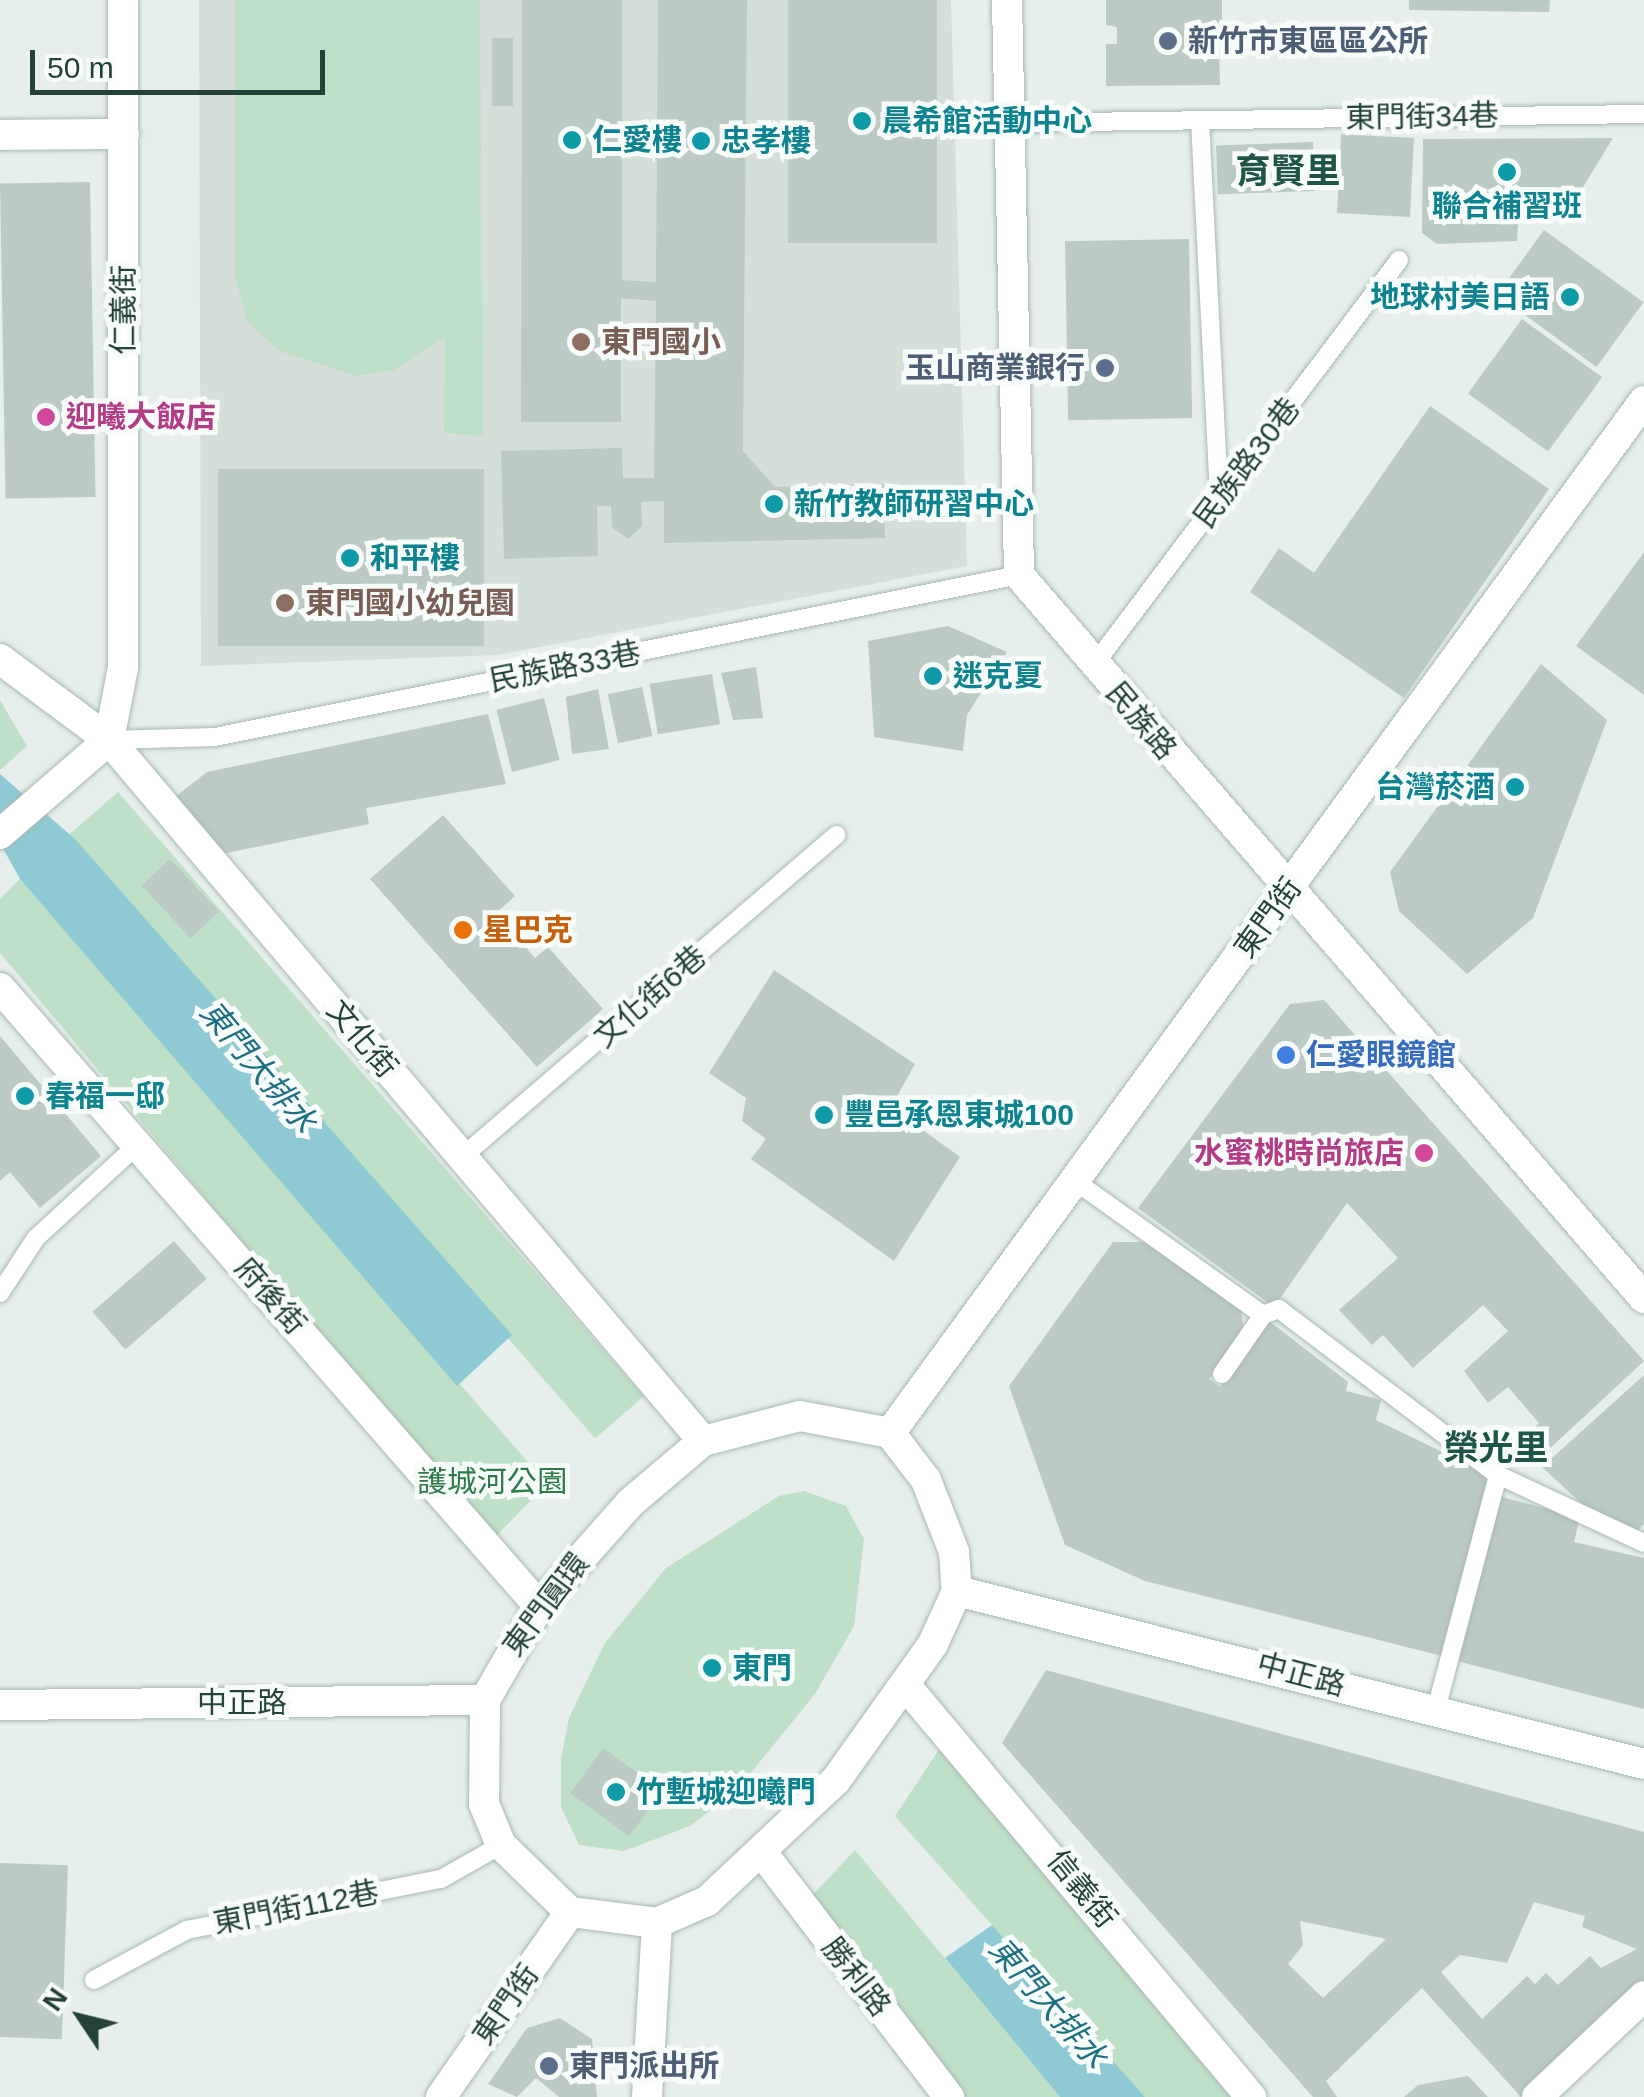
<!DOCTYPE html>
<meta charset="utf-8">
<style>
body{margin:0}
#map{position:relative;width:1644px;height:2097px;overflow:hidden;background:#e6efeb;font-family:Helvetica,"Noto Sans TC",sans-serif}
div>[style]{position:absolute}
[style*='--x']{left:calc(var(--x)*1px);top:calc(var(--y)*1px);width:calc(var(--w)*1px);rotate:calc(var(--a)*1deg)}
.built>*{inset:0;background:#d4dfda}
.green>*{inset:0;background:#bfe0c8;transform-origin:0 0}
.water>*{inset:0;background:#8ec9d4}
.building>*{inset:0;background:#bbcac4;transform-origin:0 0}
.roads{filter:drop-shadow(0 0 2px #a8b8b2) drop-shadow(0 0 2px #a8b8b2)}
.lane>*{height:18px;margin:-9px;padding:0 9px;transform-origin:9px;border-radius:9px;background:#fff}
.street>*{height:30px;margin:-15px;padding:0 15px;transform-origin:15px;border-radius:15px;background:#fff}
.secondary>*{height:30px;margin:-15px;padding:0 15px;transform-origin:15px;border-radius:15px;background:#fff}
.dots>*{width:28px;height:28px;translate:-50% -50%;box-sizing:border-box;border:5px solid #f7fbf9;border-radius:50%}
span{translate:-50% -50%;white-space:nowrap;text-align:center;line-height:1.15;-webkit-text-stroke:10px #f7fbf9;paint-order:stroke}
.service-label{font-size:30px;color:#4e5e75;font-weight:700}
.left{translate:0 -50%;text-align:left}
.right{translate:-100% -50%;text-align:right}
.street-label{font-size:30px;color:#24423a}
.culture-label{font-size:30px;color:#0d838f;font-weight:700}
.education-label{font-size:30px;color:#785e54;font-weight:700}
.hotel-label{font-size:30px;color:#b23c85;font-weight:700}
.food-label{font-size:30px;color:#c56008;font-weight:700}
.shop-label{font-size:30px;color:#366cbe;font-weight:700}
.park-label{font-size:30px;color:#2d7a4b}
.water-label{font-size:32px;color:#1c6f80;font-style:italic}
.quarter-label{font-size:35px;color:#1f5548;font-weight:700}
.north{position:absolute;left:30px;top:1967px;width:100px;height:100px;-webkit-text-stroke:8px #f7fbf9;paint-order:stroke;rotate:305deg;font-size:28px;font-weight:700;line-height:40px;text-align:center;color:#24423a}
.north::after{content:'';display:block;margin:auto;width:35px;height:45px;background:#24423a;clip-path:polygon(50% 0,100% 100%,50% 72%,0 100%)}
.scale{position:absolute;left:30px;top:50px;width:295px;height:45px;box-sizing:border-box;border:5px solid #24423a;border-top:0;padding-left:12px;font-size:30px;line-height:35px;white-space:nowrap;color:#24423a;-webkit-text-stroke:8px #f7fbf9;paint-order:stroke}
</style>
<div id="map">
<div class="built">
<i style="clip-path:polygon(199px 0,951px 0,967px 566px,498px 655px,201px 666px)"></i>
</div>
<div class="green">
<i style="clip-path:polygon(235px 0,480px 0,483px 436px,444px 433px,445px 337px,394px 370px,356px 376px,279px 351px,247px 321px,235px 276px)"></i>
<i style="clip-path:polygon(0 700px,27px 746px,0 770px)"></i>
<i style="left:118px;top:792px;width:801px;height:64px;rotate:49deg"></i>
<i style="clip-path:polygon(20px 879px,547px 1484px,492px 1540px,0 953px,0 899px)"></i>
<i style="clip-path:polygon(804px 1491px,846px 1506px,864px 1539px,854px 1626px,815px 1694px,737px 1790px,690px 1826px,624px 1851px,579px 1845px,561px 1807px,561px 1759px,569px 1718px,605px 1643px,666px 1568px,779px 1496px)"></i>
<i style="clip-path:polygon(940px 1748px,1231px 2097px,1145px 2097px,895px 1816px)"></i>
<i style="clip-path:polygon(855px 1850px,1060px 2097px,966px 2097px,808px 1900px)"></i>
</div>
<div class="water">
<i style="clip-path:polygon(0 774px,75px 839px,512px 1335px,457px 1386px,20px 879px,0 843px)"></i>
<i style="clip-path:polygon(992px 1925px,1145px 2097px,1060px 2097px,945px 1958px)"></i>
</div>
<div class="building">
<i style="clip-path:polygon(522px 0,622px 0,622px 280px,656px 282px,658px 0,747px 0,743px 451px,775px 487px,884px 484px,885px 538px,664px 543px,664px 501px,641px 502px,642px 526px,628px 539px,612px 527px,611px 506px,597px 506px,598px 556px,504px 559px,501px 451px,622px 448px,623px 478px,654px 478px,656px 301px,621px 298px,621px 422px,521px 422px)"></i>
<i style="left:788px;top:0;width:149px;height:243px"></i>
<i style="clip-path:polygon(1106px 0,1222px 0,1222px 25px,1207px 25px,1207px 39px,1219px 39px,1220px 85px,1106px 86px,1106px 44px,1117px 44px,1117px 27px,1106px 25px)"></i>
<i style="clip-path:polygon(1409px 0,1550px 0,1549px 12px,1409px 10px)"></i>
<i style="left:492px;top:38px;width:21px;height:68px"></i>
<i style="left:1414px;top:138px;width:79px;height:73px;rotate:93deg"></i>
<i style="clip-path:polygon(1613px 138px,1572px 205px,1519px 208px,1517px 241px,1437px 244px,1422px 233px,1423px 139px)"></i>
<i style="left:1313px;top:142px;width:49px;height:97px;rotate:88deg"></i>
<i style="left:90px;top:182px;width:315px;height:90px;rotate:89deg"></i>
<i style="left:1544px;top:230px;width:123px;height:80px;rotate:36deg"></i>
<i style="left:1189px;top:239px;width:179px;height:124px;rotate:89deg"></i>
<i style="left:1522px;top:319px;width:99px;height:92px;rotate:36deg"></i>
<i style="clip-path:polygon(1430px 406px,1549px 489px,1404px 698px,1250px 592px,1279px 548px,1314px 573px)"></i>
<i style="left:218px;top:469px;width:266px;height:177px"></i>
<i style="clip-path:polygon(1644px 552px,1644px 695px,1576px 646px)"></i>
<i style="clip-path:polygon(948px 626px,1007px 652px,967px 715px,963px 751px,874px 737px,868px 641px)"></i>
<i style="clip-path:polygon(1541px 664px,1607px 720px,1533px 918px,1467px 974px,1399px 911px,1390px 872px)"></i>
<i style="clip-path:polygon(756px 667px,763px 718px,733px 720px,721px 673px)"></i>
<i style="left:712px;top:674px;width:51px;height:63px;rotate:81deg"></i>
<i style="left:642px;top:687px;width:50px;height:35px;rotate:78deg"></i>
<i style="clip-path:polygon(598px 689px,609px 749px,572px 754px,566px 697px)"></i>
<i style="left:544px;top:698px;width:64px;height:49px;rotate:76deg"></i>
<i style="clip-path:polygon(488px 714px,506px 784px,366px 808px,369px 824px,222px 854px,175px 797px,207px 772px)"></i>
<i style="clip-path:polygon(443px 815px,515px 896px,496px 913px,535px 958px,548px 947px,603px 1009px,537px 1067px,370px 879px)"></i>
<i style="left:170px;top:859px;width:72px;height:39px;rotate:47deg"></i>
<i style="clip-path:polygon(774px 970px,915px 1064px,891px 1107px,960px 1157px,894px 1261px,751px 1159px,766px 1139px,742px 1121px,746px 1098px,709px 1073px)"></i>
<i style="clip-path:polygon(1324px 1000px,1644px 1361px,1531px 1466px,1512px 1446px,1539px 1423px,1508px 1387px,1488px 1403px,1464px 1371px,1508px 1331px,1483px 1305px,1413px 1368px,1383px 1335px,1372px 1345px,1339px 1310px,1398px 1258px,1347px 1203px,1274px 1307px,1138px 1208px,1290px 1004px)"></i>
<i style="clip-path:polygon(0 1036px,101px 1156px,40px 1208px,10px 1172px,0 1181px)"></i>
<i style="left:174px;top:1241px;width:50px;height:108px;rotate:49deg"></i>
<i style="clip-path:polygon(1113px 1242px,1146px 1242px,1241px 1308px,1244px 1334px,1209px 1379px,1220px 1387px,1269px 1321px,1348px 1382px,1346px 1391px,1381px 1400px,1376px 1420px,1492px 1476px,1446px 1657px,1145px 1581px,1065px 1545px,1009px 1386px)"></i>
<i style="clip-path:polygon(1644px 1375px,1644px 1524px,1636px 1532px,1608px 1528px,1542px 1467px)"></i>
<i style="clip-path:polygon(1494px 1495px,1580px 1517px,1574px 1542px,1644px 1558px,1644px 1709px,1453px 1660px)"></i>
<i style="clip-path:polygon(evenodd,1046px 1670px,1644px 1832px,1644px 1984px,1521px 2097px,1422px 1988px,1326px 2081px,1337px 2097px,1313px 2097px,1002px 1743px,1046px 1670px,1534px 1902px,1585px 1916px,1582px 1927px,1637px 1949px,1601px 1968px,1590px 1956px,1558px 1985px,1546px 1973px,1535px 1984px,1527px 1976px,1482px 2019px,1441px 1972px,1460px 1955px,1507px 1963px,1534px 1902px,1046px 1670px,1300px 1921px,1386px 1939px,1323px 1998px,1288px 1964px,1303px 1945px,1300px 1921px)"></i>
<i style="left:603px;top:1748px;width:73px;height:56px;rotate:36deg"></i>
<i style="left:0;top:1863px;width:68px;height:174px;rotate:2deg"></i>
<i style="clip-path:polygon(560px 2018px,592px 2039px,597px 2097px,559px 2097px,536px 2078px,517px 2097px,488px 2084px,527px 2028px)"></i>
<i style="clip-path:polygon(1468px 2076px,1488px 2097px,1404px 2097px,1418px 2085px)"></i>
</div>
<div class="roads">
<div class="lane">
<i style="--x:1200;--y:120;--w:379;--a:87.1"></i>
<i style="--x:1006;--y:123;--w:638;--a:-0.81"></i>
<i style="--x:1094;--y:665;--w:507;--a:-53.02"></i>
<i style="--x:109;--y:740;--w:106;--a:-1.6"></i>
<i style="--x:215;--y:737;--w:820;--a:-11.39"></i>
<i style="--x:462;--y:1157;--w:494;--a:-40.7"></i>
<i style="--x:1075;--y:1181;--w:231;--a:35.5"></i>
<i style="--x:0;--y:1293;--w:66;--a:-56.8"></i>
<i style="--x:36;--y:1238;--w:137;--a:-42.6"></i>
<i style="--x:1222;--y:1374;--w:72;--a:-55.2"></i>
<i style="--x:1263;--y:1315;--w:17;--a:-21"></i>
<i style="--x:1279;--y:1309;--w:275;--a:37.2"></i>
<i style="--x:1498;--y:1475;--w:243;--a:104.8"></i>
<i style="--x:1498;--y:1475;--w:161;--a:25"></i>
<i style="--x:94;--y:1980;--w:106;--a:-28.3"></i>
<i style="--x:187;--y:1930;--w:259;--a:-11.4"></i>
<i style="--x:441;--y:1879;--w:69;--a:-29.5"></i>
</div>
<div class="street">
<i style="--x:0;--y:135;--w:124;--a:-0.5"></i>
<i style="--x:0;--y:659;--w:136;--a:36.6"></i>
<i style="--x:109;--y:740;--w:919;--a:49.72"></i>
<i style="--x:0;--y:834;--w:144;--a:-40.8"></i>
<i style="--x:109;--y:740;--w:74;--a:-79.1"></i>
<i style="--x:123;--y:667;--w:667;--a:-90"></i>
<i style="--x:0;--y:988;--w:820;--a:48.91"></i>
<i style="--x:906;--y:1686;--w:537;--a:49.99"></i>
<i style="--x:764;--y:1855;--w:305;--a:52.6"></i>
<i style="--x:441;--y:2097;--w:226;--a:-55.1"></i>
<i style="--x:647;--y:2097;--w:174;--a:-86.7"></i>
<i style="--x:1537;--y:2097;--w:147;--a:-43.3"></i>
</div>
<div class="secondary">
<i style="--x:1007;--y:0;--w:575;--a:88.8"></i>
<i style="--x:1019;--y:575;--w:956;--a:49.16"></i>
<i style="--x:800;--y:1416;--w:92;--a:10.7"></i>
<i style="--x:890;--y:1433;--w:59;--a:52.5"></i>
<i style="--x:926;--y:1480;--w:77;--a:68.7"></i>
<i style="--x:954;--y:1552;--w:39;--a:86"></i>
<i style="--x:957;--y:1591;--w:58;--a:114.4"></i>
<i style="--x:933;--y:1644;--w:167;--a:125.5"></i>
<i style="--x:836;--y:1780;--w:177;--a:136.8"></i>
<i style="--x:707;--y:1901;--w:55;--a:156.3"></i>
<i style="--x:657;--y:1923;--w:88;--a:-172.8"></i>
<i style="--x:570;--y:1912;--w:96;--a:-135.8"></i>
<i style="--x:501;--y:1845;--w:44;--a:-112.5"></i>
<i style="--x:484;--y:1804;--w:104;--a:-89.4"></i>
<i style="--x:485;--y:1700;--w:108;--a:-60.1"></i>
<i style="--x:539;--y:1606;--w:137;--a:-48.5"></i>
<i style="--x:630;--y:1503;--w:96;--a:-40.3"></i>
<i style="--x:703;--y:1441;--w:100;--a:-14.5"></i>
<i style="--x:890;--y:1433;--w:1278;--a:-53.85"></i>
<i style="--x:957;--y:1591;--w:708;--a:14.13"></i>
<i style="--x:0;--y:1705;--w:485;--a:-0.6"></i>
</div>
</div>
<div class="dots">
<i style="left:1168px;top:41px;background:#5c6f8a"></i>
<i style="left:862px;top:121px;background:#0f9aa8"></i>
<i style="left:572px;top:140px;background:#0f9aa8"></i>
<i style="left:701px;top:141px;background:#0f9aa8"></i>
<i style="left:1507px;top:172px;background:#0f9aa8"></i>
<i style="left:1570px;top:297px;background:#0f9aa8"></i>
<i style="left:581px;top:342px;background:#8d6e63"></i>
<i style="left:1105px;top:368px;background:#5c6f8a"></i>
<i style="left:46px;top:417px;background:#d1479c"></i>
<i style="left:774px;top:504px;background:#0f9aa8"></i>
<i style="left:350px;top:558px;background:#0f9aa8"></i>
<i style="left:285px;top:603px;background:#8d6e63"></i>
<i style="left:933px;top:676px;background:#0f9aa8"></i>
<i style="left:1515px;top:787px;background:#0f9aa8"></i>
<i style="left:463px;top:930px;background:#e8710a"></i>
<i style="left:1286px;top:1055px;background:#3f7fe0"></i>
<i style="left:25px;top:1096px;background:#0f9aa8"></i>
<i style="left:824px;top:1115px;background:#0f9aa8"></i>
<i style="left:1424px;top:1153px;background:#d1479c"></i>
<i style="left:712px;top:1668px;background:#0f9aa8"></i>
<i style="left:616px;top:1792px;background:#0f9aa8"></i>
<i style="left:549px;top:2066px;background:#5c6f8a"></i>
</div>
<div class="service-label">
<span class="left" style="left:1188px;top:41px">新竹市東區區公所</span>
<span class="right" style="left:1085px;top:368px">玉山商業銀行</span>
<span class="left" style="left:569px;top:2066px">東門派出所</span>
</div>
<div class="street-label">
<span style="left:1422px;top:117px;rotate:-1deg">東門街34巷</span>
<span style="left:124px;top:310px;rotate:-90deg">仁義街</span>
<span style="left:1247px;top:463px;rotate:-53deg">民族路30巷</span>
<span style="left:565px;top:667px;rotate:-11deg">民族路33巷</span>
<span style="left:1141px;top:721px;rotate:50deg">民族路</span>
<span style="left:1268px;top:918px;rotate:-54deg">東門街</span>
<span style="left:650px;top:997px;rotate:-41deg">文化街6巷</span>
<span style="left:362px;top:1039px;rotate:50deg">文化街</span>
<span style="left:270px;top:1296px;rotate:49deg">府後街</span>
<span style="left:546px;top:1605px;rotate:-53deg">東門圓環</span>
<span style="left:1301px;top:1675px;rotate:15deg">中正路</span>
<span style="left:242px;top:1703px">中正路</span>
<span style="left:1082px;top:1889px;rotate:51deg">信義街</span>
<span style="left:296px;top:1908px;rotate:-11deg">東門街112巷</span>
<span style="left:856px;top:1977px;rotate:52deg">勝利路</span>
<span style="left:506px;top:2005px;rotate:-55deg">東門街</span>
</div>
<div class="culture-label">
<span class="left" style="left:882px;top:121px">晨希館活動中心</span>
<span class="left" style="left:592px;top:140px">仁愛樓</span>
<span class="left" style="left:721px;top:141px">忠孝樓</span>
<span style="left:1507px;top:206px">聯合補習班</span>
<span class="right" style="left:1550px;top:297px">地球村美日語</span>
<span class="left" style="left:794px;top:504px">新竹教師研習中心</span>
<span class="left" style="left:370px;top:558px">和平樓</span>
<span class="left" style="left:953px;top:676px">迷克夏</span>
<span class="right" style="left:1495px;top:787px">台灣菸酒</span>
<span class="left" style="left:45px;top:1096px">春福一邸</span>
<span class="left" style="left:844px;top:1115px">豐邑承恩東城100</span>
<span class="left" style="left:732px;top:1668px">東門</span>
<span class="left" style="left:636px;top:1792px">竹塹城迎曦門</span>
</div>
<div class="education-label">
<span class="left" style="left:601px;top:342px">東門國小</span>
<span class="left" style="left:305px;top:603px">東門國小幼兒園</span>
</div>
<div class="hotel-label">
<span class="left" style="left:66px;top:417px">迎曦大飯店</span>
<span class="right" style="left:1404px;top:1153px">水蜜桃時尚旅店</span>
</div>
<div class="food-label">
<span class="left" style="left:483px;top:930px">星巴克</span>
</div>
<div class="shop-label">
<span class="left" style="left:1306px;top:1055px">仁愛眼鏡館</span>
</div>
<div class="park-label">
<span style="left:492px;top:1482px">護城河公園</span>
</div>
<div class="water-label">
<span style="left:258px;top:1067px;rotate:50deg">東門大排水</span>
<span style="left:1048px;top:2003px;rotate:49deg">東門大排水</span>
</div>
<div class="quarter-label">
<span style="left:1288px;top:171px">育賢里</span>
<span style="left:1496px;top:1448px">榮光里</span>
</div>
<div class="north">N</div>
<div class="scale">50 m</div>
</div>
